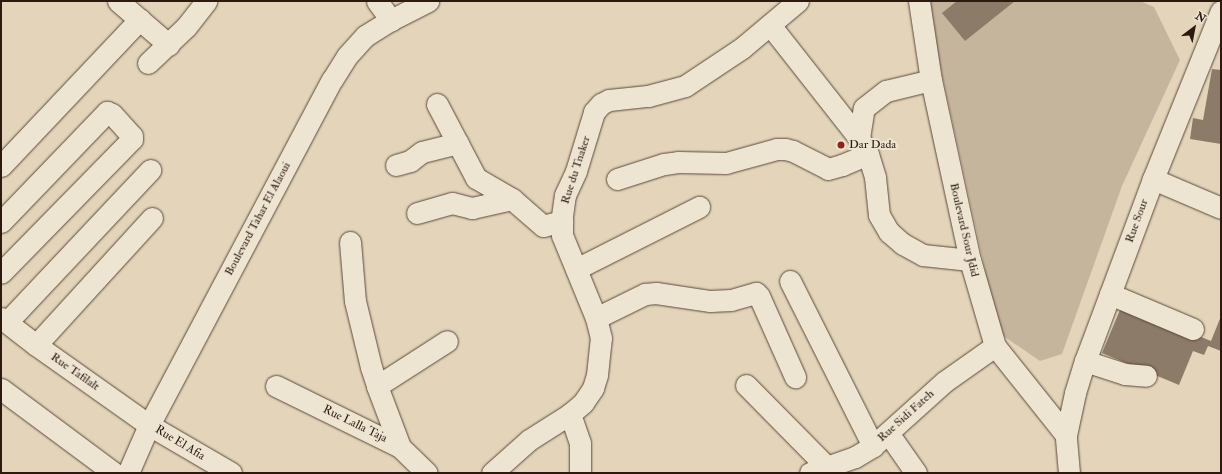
<!DOCTYPE html>
<style>
body{margin:0}
#map{position:relative;width:1222px;height:474px;overflow:hidden;background:#e4d5ba;font-family:"IM FELL Double Pica",serif}
div>[style]{position:absolute}
[style*='--x']{left:calc(var(--x)*1px);top:calc(var(--y)*1px);width:calc(var(--w)*1px);rotate:calc(var(--a)*1deg)}
.green>*{inset:0;background:#c5b59d}
.building>*{inset:0;background:#8c7b68}
.roads{filter:drop-shadow(0 0 1px #5b483a) drop-shadow(0 0 1px #5b483a)}
.minor>*{height:21px;margin:-10.5px;padding:0 10.5px;transform-origin:10.5px;border-radius:10.5px;background:#ede4d2}
.dots>*{width:11px;height:11px;translate:-50% -50%;box-sizing:border-box;border:2px solid #ede4d2;border-radius:50%}
span{translate:-50% -50%;white-space:nowrap;text-align:center;line-height:1.15;-webkit-text-stroke:4px #ede4d2;paint-order:stroke}
.poi-label{font-size:12px;color:#2d1910}
.left{translate:0 -50%;text-align:left}
.street-label{font-size:12px;color:#2d1910}
.frame{position:absolute;inset:0;border:2px solid #2d1910;pointer-events:none}
.north{position:absolute;left:1174px;top:8px;width:40px;height:40px;-webkit-text-stroke:3px #ede4d2;paint-order:stroke;rotate:32deg;font-size:11px;font-weight:700;line-height:16px;text-align:center;color:#2d1910}
.north::after{content:'';display:block;margin:auto;width:14px;height:18px;background:#2d1910;clip-path:polygon(50% 0,100% 100%,50% 72%,0 100%)}
</style>
<div id="map">
<div class="green">
<i style="clip-path:polygon(1140px 1px,1154px 7px,1180px 60px,1122px 186px,1062px 354px,1040px 361px,999px 333px,926px 2px)"></i>
</div>
<div class="building">
<i style="clip-path:polygon(957px 1px,1015px 1px,965px 41px,942px 13px)"></i>
<i style="clip-path:polygon(1212px 69px,1221px 70px,1221px 144px,1190px 139px,1193px 118px,1203px 120px)"></i>
<i style="clip-path:polygon(1122px 305px,1211px 341px,1221px 316px,1221px 351px,1208px 346px,1204px 355px,1193px 351px,1179px 385px,1102px 353px)"></i>
</div>
<div class="roads">
<div class="minor">
<i style="--x:118;--y:1;--w:67;--a:40.8"></i>
<i style="--x:377;--y:1;--w:24;--a:54"></i>
<i style="--x:919;--y:1;--w:80;--a:81.4"></i>
<i style="--x:931;--y:80;--w:184;--a:77.8"></i>
<i style="--x:970;--y:260;--w:90;--a:73.8"></i>
<i style="--x:995;--y:346;--w:114;--a:51.4"></i>
<i style="--x:770;--y:25;--w:144;--a:51.8"></i>
<i style="--x:859;--y:138;--w:18;--a:61"></i>
<i style="--x:868;--y:154;--w:24;--a:73"></i>
<i style="--x:875;--y:177;--w:38;--a:84"></i>
<i style="--x:879;--y:215;--w:20;--a:60"></i>
<i style="--x:889;--y:232;--w:18;--a:41"></i>
<i style="--x:903;--y:244;--w:23;--a:29"></i>
<i style="--x:923;--y:255;--w:47;--a:6.1"></i>
<i style="--x:148;--y:63;--w:52;--a:-43.5"></i>
<i style="--x:186;--y:27;--w:33;--a:-52"></i>
<i style="--x:437;--y:104;--w:84;--a:62.2"></i>
<i style="--x:476;--y:178;--w:42;--a:30.3"></i>
<i style="--x:512;--y:199;--w:41;--a:41.1"></i>
<i style="--x:543;--y:226;--w:20;--a:-15"></i>
<i style="--x:859;--y:138;--w:30;--a:-81"></i>
<i style="--x:864;--y:108;--w:28;--a:-38"></i>
<i style="--x:886;--y:91;--w:46;--a:-13.7"></i>
<i style="--x:396;--y:165;--w:15;--a:-16"></i>
<i style="--x:410;--y:161;--w:15;--a:-37"></i>
<i style="--x:422;--y:152;--w:37;--a:-14"></i>
<i style="--x:1;--y:166;--w:202;--a:-46.6"></i>
<i style="--x:617;--y:179;--w:49;--a:-17.7"></i>
<i style="--x:664;--y:164;--w:14;--a:-8"></i>
<i style="--x:678;--y:162;--w:48;--a:1.2"></i>
<i style="--x:726;--y:163;--w:53;--a:-15.4"></i>
<i style="--x:777;--y:149;--w:8;--a:0"></i>
<i style="--x:785;--y:149;--w:8;--a:14"></i>
<i style="--x:793;--y:151;--w:39;--a:27"></i>
<i style="--x:828;--y:169;--w:15;--a:-16"></i>
<i style="--x:842;--y:165;--w:28;--a:-23"></i>
<i style="--x:1153;--y:179;--w:74;--a:23.1"></i>
<i style="--x:417;--y:213;--w:36;--a:-16"></i>
<i style="--x:452;--y:203;--w:21;--a:14"></i>
<i style="--x:472;--y:208;--w:41;--a:-12.7"></i>
<i style="--x:1;--y:222;--w:153;--a:-46.1"></i>
<i style="--x:107;--y:112;--w:5;--a:22"></i>
<i style="--x:112;--y:114;--w:30;--a:48"></i>
<i style="--x:132;--y:136;--w:3;--a:90"></i>
<i style="--x:132;--y:139;--w:187;--a:134.4"></i>
<i style="--x:350;--y:242;--w:59;--a:85.2"></i>
<i style="--x:355;--y:301;--w:68;--a:76.4"></i>
<i style="--x:371;--y:367;--w:20;--a:72"></i>
<i style="--x:377;--y:386;--w:65;--a:69.3"></i>
<i style="--x:576;--y:269;--w:138;--a:-26.8"></i>
<i style="--x:790;--y:281;--w:185;--a:63.3"></i>
<i style="--x:1110;--y:294;--w:90;--a:22.9"></i>
<i style="--x:1;--y:318;--w:44;--a:37.6"></i>
<i style="--x:36;--y:345;--w:138;--a:35.3"></i>
<i style="--x:149;--y:425;--w:95;--a:30.3"></i>
<i style="--x:596;--y:318;--w:55;--a:-26.1"></i>
<i style="--x:645;--y:294;--w:11;--a:-5"></i>
<i style="--x:656;--y:293;--w:55;--a:8.4"></i>
<i style="--x:710;--y:301;--w:21;--a:-3"></i>
<i style="--x:731;--y:300;--w:26;--a:-16"></i>
<i style="--x:756;--y:293;--w:4;--a:45"></i>
<i style="--x:759;--y:296;--w:89;--a:66"></i>
<i style="--x:7;--y:322;--w:209;--a:-46.7"></i>
<i style="--x:36;--y:345;--w:172;--a:-47.6"></i>
<i style="--x:1085;--y:361;--w:42;--a:18"></i>
<i style="--x:1125;--y:374;--w:21;--a:5"></i>
<i style="--x:746;--y:385;--w:114;--a:45.4"></i>
<i style="--x:276;--y:386;--w:138;--a:26.2"></i>
<i style="--x:400;--y:447;--w:37;--a:44"></i>
<i style="--x:377;--y:386;--w:83;--a:-32.7"></i>
<i style="--x:1;--y:389;--w:141;--a:36.6"></i>
<i style="--x:888;--y:433;--w:49;--a:55"></i>
<i style="--x:128;--y:473;--w:52;--a:-66.4"></i>
<i style="--x:149;--y:425;--w:391;--a:-62.1"></i>
<i style="--x:332;--y:80;--w:28;--a:-58"></i>
<i style="--x:347;--y:56;--w:27;--a:-48"></i>
<i style="--x:365;--y:36;--w:31;--a:-32"></i>
<i style="--x:391;--y:20;--w:42;--a:-27.2"></i>
<i style="--x:492;--y:473;--w:50;--a:-41.7"></i>
<i style="--x:529;--y:440;--w:49;--a:-32.4"></i>
<i style="--x:580;--y:473;--w:30;--a:-90"></i>
<i style="--x:580;--y:443;--w:31;--a:-109"></i>
<i style="--x:570;--y:414;--w:17;--a:-40"></i>
<i style="--x:583;--y:403;--w:18;--a:-56"></i>
<i style="--x:593;--y:388;--w:14;--a:-73"></i>
<i style="--x:597;--y:375;--w:37;--a:-84"></i>
<i style="--x:601;--y:338;--w:21;--a:-104"></i>
<i style="--x:596;--y:318;--w:90;--a:-112.3"></i>
<i style="--x:562;--y:235;--w:19;--a:-90"></i>
<i style="--x:562;--y:216;--w:21;--a:-82"></i>
<i style="--x:565;--y:195;--w:26;--a:-65"></i>
<i style="--x:576;--y:171;--w:62;--a:-73"></i>
<i style="--x:594;--y:112;--w:11;--a:-49"></i>
<i style="--x:601;--y:104;--w:9;--a:-27"></i>
<i style="--x:609;--y:100;--w:39;--a:-6"></i>
<i style="--x:648;--y:96;--w:38;--a:-15"></i>
<i style="--x:685;--y:86;--w:69;--a:-33.7"></i>
<i style="--x:742;--y:48;--w:73;--a:-40"></i>
<i style="--x:810;--y:473;--w:48;--a:-19.6"></i>
<i style="--x:855;--y:457;--w:21;--a:-31"></i>
<i style="--x:873;--y:446;--w:96;--a:-42"></i>
<i style="--x:944;--y:382;--w:62;--a:-35.2"></i>
<i style="--x:1069;--y:473;--w:38;--a:-95"></i>
<i style="--x:1066;--y:435;--w:43;--a:-77.9"></i>
<i style="--x:1075;--y:393;--w:34;--a:-73"></i>
<i style="--x:1085;--y:361;--w:194;--a:-69.5"></i>
<i style="--x:1153;--y:179;--w:181;--a:-68"></i>
</div>
</div>
<div class="dots">
<i style="left:841px;top:145px;background:#8f2418"></i>
</div>
<div class="poi-label">
<span class="left" style="left:849px;top:145px">Dar Dada</span>
</div>
<div class="street-label">
<span style="left:576px;top:170px;rotate:-72deg">Rue du Tnaker</span>
<span style="left:258px;top:219px;rotate:-62deg">Boulevard Tahar El Alaoui</span>
<span style="left:1137px;top:221px;rotate:-70deg">Rue Sour</span>
<span style="left:964px;top:230px;rotate:77deg">Boulevard Sour Jdid</span>
<span style="left:75px;top:372px;rotate:35deg">Rue Tafilalt</span>
<span style="left:906px;top:416px;rotate:-42deg">Rue Sidi Fateh</span>
<span style="left:355px;top:424px;rotate:26deg">Rue Lalla Taja</span>
<span style="left:180px;top:443px;rotate:31deg">Rue El Afia</span>
</div>
<div class="frame"></div>
<div class="north">N</div>
</div>
